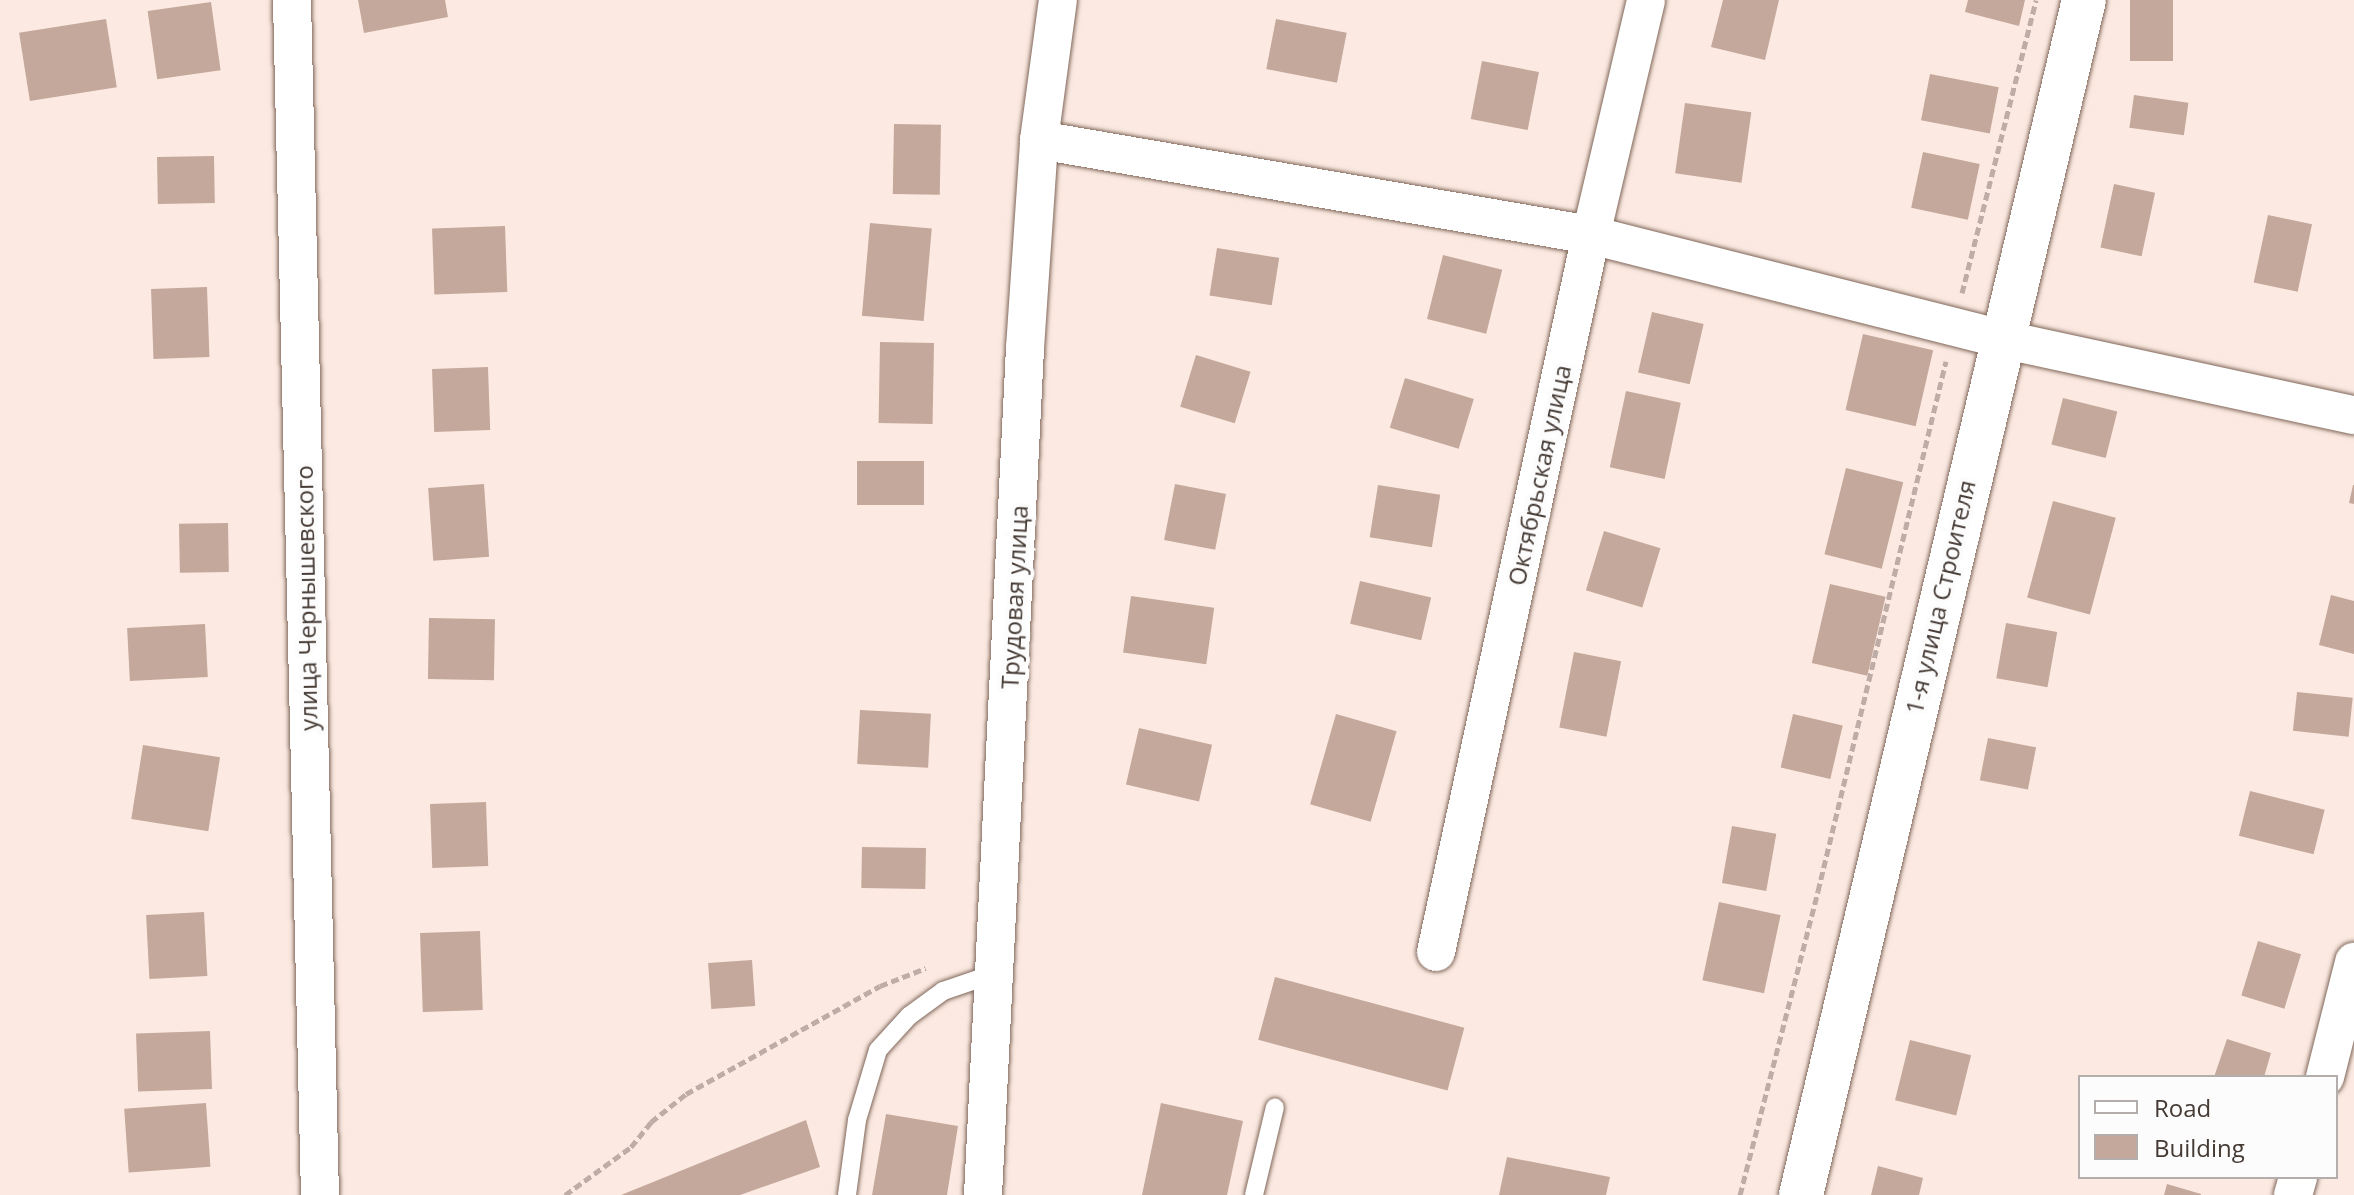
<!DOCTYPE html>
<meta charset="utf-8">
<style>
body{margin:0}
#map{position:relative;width:2354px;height:1195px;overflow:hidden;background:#fceae2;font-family:"Open Sans",sans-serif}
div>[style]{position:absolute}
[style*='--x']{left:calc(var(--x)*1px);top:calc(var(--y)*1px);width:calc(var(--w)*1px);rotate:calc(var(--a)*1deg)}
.building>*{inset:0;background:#c4a89b;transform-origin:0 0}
.path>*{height:5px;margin-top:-2.5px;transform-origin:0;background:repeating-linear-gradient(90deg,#bdada6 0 8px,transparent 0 12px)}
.roads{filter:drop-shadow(0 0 2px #7f6659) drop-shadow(0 0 2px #7f6659)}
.service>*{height:18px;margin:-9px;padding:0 9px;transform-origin:9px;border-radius:9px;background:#fff}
.minor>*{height:38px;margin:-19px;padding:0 19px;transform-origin:19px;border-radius:19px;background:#fff}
.tertiary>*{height:44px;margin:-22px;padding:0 22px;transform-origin:22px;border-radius:22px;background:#fff}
span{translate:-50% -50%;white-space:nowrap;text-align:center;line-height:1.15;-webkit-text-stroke:8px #fcfcfc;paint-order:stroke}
.street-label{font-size:24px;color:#453a34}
.legend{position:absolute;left:2078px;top:1075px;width:260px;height:104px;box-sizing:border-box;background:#fcfcfc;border:2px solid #b3aeac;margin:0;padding:10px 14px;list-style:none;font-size:24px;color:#453a34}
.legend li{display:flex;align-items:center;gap:16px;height:40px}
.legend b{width:40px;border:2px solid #b3aeac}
</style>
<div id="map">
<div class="building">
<i style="clip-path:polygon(358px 0,445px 0,448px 17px,364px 33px)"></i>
<i style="clip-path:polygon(1723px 0,1779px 0,1765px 60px,1711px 47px)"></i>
<i style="clip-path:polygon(1968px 0,2025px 0,2019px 26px,1965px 12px)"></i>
<i style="left:2130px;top:0;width:43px;height:61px"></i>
<i style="left:211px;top:2px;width:69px;height:64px;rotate:82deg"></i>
<i style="left:106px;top:19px;width:69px;height:88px;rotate:81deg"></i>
<i style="left:1276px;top:19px;width:72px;height:51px;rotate:11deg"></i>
<i style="left:1482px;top:61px;width:58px;height:59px;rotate:11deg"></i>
<i style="left:1930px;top:74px;width:70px;height:47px;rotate:11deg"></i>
<i style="left:2134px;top:95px;width:55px;height:33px;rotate:8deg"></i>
<i style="left:1685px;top:103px;width:67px;height:71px;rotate:8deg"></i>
<i style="left:894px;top:124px;width:47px;height:70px;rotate:1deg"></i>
<i style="left:1923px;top:152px;width:58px;height:57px;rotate:12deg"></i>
<i style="left:214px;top:156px;width:47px;height:57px;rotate:89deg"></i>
<i style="left:2114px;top:184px;width:42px;height:65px;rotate:12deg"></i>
<i style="left:2268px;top:215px;width:45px;height:69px;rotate:12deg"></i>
<i style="left:870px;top:223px;width:62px;height:93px;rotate:5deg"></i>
<i style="left:505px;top:226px;width:66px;height:73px;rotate:88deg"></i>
<i style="left:1217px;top:248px;width:63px;height:48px;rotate:9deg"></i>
<i style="left:1443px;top:255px;width:61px;height:66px;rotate:14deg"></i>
<i style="left:207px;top:287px;width:70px;height:56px;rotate:88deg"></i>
<i style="left:1652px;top:312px;width:53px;height:62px;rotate:13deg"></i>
<i style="left:1863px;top:334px;width:72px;height:78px;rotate:13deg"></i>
<i style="left:880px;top:342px;width:54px;height:81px;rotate:1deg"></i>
<i style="left:1196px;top:355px;width:57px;height:54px;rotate:17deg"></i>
<i style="left:488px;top:367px;width:63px;height:56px;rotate:88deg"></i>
<i style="left:1405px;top:378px;width:72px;height:52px;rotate:17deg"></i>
<i style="left:1626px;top:391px;width:56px;height:78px;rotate:12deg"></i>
<i style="left:2063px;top:398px;width:56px;height:48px;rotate:14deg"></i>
<i style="left:857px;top:461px;width:67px;height:44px"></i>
<i style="left:1846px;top:468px;width:59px;height:89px;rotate:14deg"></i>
<i style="left:484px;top:484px;width:73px;height:56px;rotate:86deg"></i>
<i style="left:1175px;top:484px;width:52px;height:57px;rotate:11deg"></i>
<i style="left:1378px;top:485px;width:63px;height:53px;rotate:9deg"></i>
<i style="clip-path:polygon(2353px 485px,2354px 485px,2354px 504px,2349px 503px)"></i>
<i style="left:2053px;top:501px;width:65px;height:100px;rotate:15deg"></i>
<i style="left:228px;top:523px;width:49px;height:49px;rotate:89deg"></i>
<i style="left:1604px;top:531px;width:59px;height:62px;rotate:17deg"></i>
<i style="left:1360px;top:581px;width:73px;height:44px;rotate:13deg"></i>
<i style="left:1830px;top:584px;width:57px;height:81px;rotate:13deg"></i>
<i style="clip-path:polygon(2331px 595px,2354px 601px,2354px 654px,2319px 645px)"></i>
<i style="left:1131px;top:596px;width:84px;height:57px;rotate:8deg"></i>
<i style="left:429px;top:618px;width:66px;height:61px;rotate:1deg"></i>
<i style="left:2006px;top:623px;width:52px;height:56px;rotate:10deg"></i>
<i style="left:205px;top:624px;width:53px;height:78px;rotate:87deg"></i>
<i style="left:1574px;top:652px;width:48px;height:77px;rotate:11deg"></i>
<i style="left:2297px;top:692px;width:56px;height:39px;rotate:6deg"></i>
<i style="left:860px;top:710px;width:71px;height:54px;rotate:3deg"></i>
<i style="left:1336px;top:714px;width:63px;height:94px;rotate:16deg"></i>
<i style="left:1793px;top:714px;width:51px;height:55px;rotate:13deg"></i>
<i style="left:1139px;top:728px;width:75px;height:58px;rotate:13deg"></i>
<i style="left:1988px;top:738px;width:49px;height:43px;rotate:11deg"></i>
<i style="left:143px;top:745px;width:78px;height:75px;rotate:9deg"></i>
<i style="left:2250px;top:791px;width:77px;height:46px;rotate:14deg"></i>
<i style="left:486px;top:802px;width:64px;height:56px;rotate:88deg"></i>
<i style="left:1732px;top:826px;width:45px;height:58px;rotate:10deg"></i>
<i style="left:862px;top:847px;width:64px;height:41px;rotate:1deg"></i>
<i style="left:1719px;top:902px;width:63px;height:80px;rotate:12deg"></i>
<i style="left:204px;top:912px;width:64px;height:58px;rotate:87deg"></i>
<i style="left:480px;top:931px;width:79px;height:60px;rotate:88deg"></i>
<i style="left:2258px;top:941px;width:45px;height:57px;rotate:17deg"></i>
<i style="left:752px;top:960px;width:46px;height:44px;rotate:86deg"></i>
<i style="left:1275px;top:977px;width:196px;height:65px;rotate:15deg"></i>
<i style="left:210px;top:1031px;width:58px;height:74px;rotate:88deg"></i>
<i style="clip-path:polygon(2227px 1039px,2271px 1053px,2264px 1077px,2214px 1077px)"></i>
<i style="left:1910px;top:1040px;width:63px;height:62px;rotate:14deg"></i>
<i style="left:206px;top:1103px;width:64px;height:82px;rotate:86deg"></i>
<i style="clip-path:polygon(1161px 1103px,1243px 1121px,1227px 1195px,1142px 1195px)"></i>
<i style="clip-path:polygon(886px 1114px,958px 1126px,947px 1195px,872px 1195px)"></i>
<i style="clip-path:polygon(806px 1120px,820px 1167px,740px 1195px,621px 1195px)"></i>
<i style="clip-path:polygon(1507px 1157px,1610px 1177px,1606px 1195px,1499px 1195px)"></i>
<i style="clip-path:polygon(1878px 1166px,1923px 1178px,1919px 1195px,1871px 1195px)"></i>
<i style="clip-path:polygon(2167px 1184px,2201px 1194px,2201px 1195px,2164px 1195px)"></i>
</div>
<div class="path">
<i style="--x:1962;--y:293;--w:302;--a:-75.8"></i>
<i style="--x:565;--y:1195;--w:82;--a:-36"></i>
<i style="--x:631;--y:1147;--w:32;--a:-51"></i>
<i style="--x:651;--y:1122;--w:45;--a:-38.7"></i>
<i style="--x:686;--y:1094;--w:222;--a:-29.1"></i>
<i style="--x:880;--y:986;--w:49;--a:-21.4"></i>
<i style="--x:1740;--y:1195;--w:314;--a:-75.6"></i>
<i style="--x:1818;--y:891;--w:545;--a:-76.42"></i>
</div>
<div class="roads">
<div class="service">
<i style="--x:847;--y:1195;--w:76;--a:-82.4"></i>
<i style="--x:857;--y:1120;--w:73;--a:-73.3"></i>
<i style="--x:878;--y:1050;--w:46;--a:-47.6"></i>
<i style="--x:909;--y:1016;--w:42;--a:-36.3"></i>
<i style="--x:943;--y:991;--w:56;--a:-18.8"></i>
<i style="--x:1254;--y:1195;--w:90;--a:-76.6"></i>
</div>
<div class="minor">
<i style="--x:292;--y:0;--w:1195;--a:88.66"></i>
<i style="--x:1039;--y:140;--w:560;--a:9.77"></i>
<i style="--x:1591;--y:235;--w:423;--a:14.2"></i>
<i style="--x:2001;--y:339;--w:361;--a:12.2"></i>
<i style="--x:1436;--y:952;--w:734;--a:-77.8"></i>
<i style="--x:1591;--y:235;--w:241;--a:-76.8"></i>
<i style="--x:2325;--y:1077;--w:119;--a:-75.8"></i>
<i style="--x:983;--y:1195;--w:848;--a:-87.16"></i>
<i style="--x:1025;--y:348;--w:208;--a:-86.1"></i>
<i style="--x:1039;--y:140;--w:141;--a:-82.3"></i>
<i style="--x:2293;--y:1195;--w:19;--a:-74"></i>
</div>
<div class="tertiary">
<i style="--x:1801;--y:1195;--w:1228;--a:-76.68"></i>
</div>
</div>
<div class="street-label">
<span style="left:1539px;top:475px;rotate:-78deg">Октябрьская улица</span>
<span style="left:1014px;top:597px;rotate:-87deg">Трудовая улица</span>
<span style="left:1940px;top:597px;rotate:-77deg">1-я улица Строителя</span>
<span style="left:306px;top:598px;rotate:-91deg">улица Чернышевского</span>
</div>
<ul class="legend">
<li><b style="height:10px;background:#fff"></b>Road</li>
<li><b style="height:22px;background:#c4a89b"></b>Building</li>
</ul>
</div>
